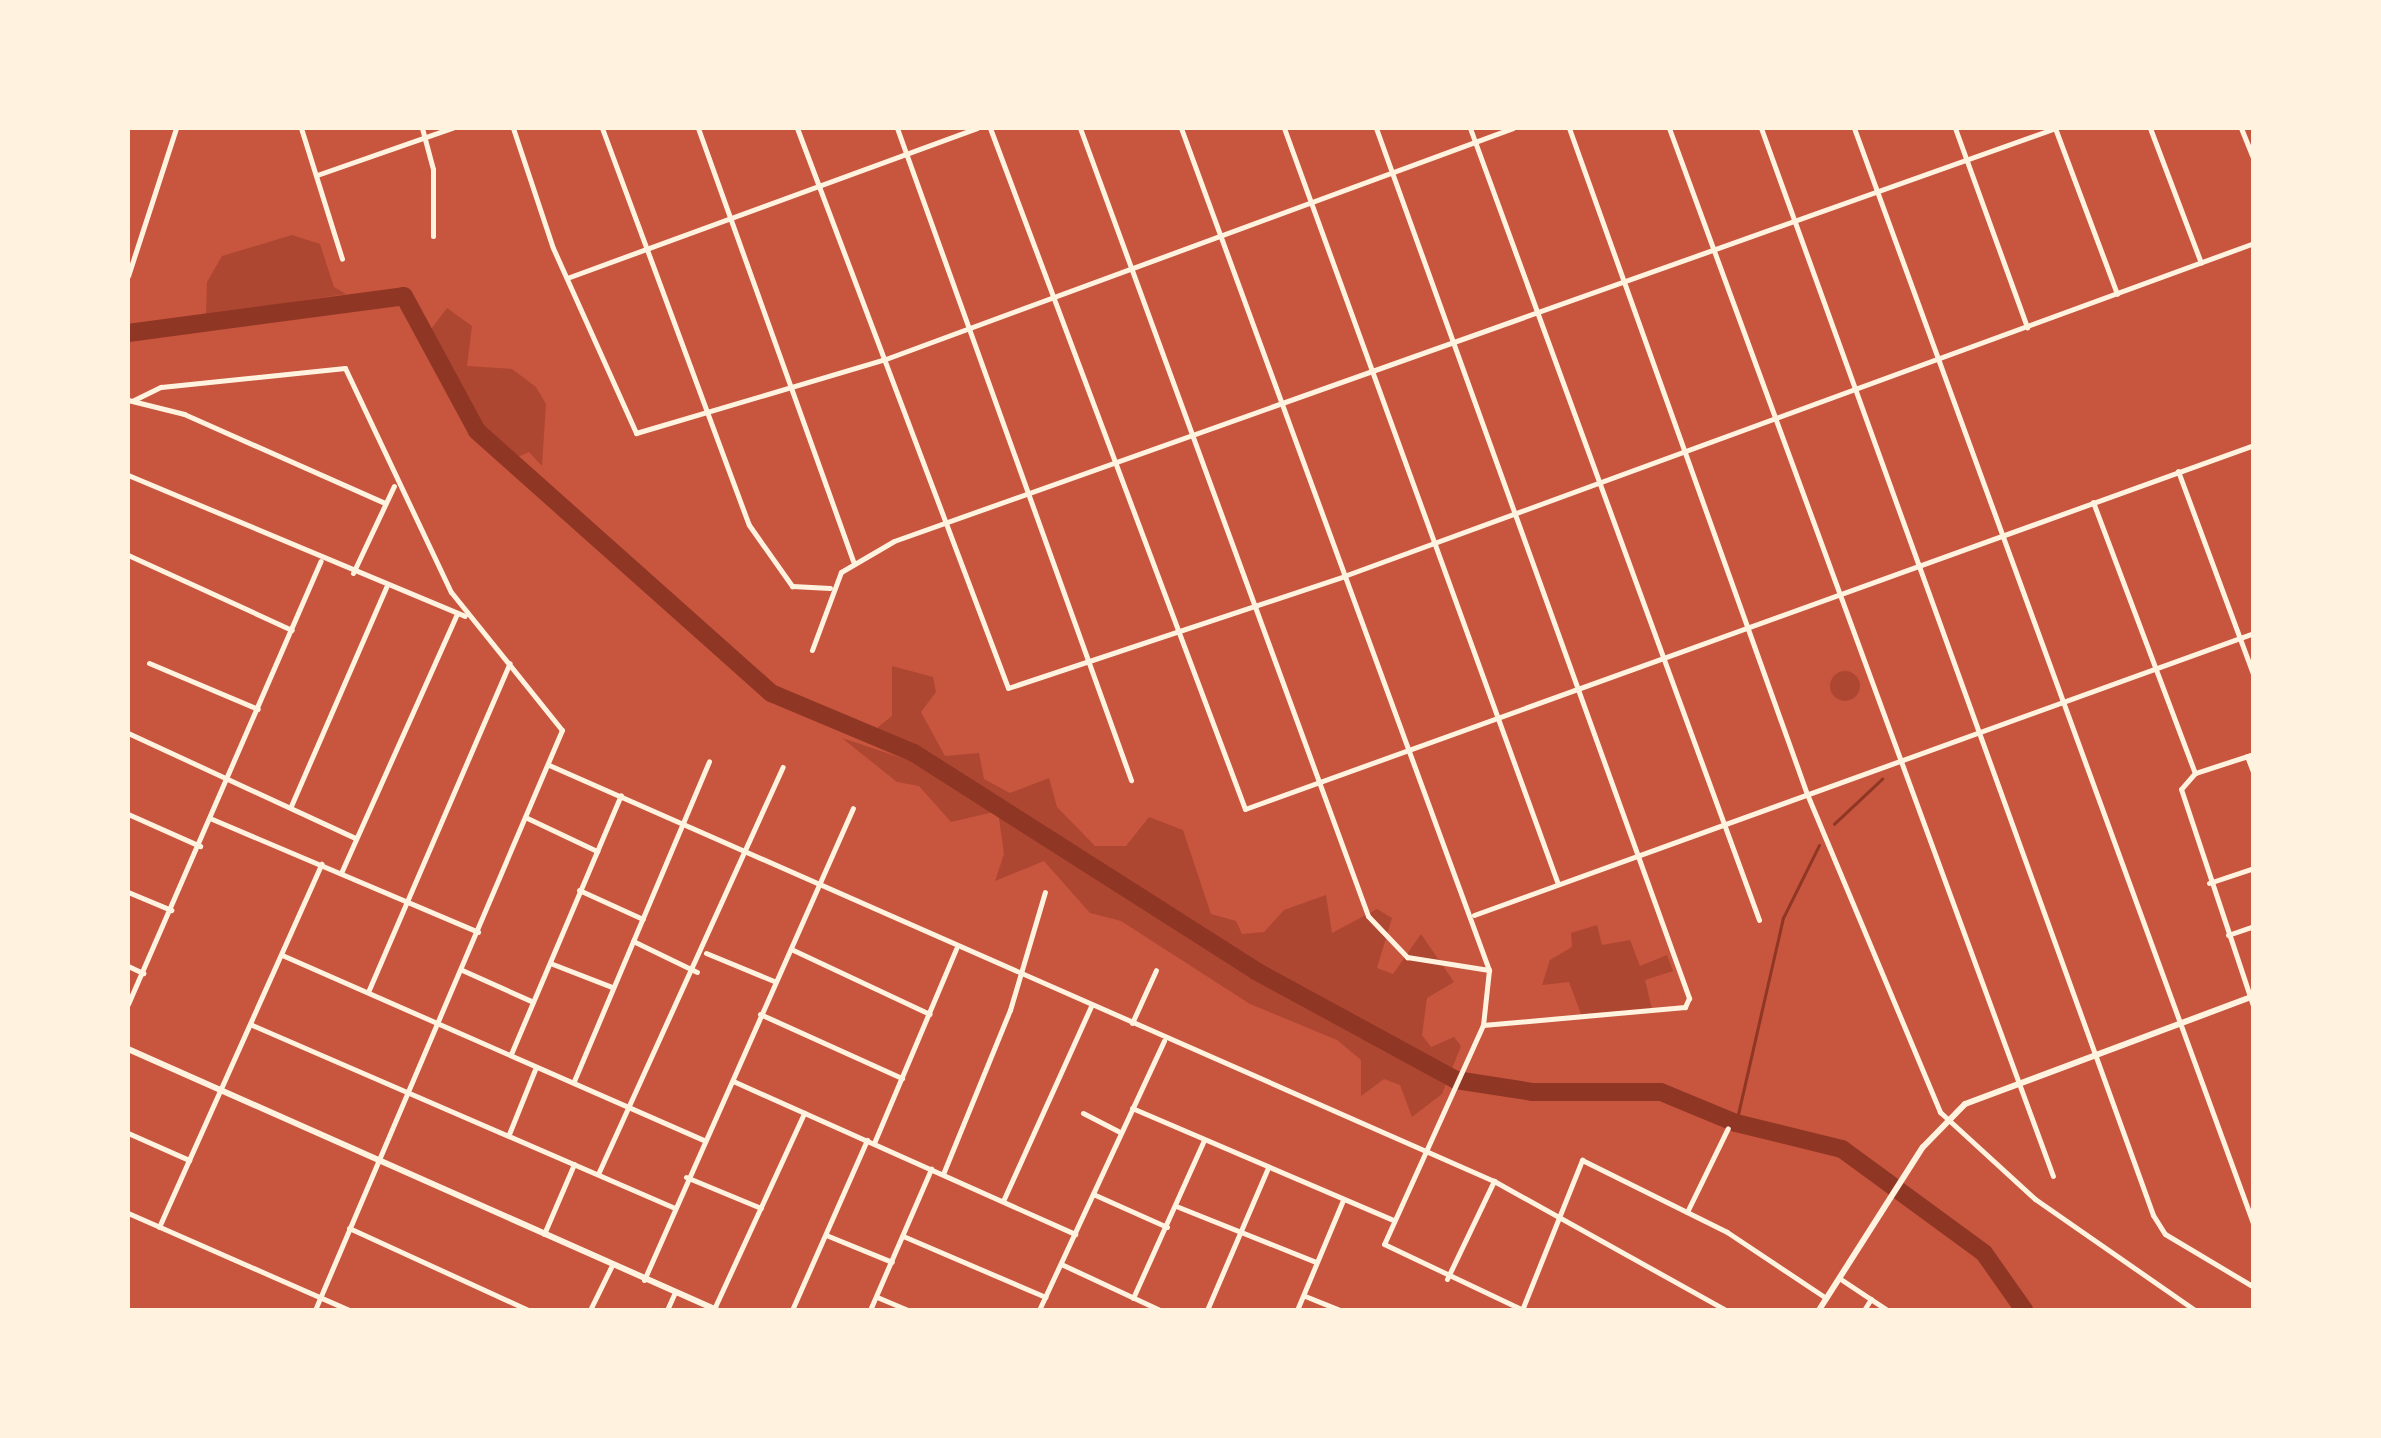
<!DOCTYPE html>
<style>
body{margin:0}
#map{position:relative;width:2381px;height:1438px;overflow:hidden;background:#c8553d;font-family:Karla,sans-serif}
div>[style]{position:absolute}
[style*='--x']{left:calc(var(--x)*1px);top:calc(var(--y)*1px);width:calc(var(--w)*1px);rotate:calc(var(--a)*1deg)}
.green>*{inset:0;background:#ae4732}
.round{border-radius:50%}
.stream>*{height:2.5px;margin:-1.25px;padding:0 1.25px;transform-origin:1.25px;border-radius:1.25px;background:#8f3625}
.river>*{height:18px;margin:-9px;padding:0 9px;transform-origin:9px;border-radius:9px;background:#8f3625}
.minor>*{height:5px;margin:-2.5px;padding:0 2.5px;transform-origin:2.5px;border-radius:2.5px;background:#fff3e0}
.tertiary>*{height:6px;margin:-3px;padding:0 3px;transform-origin:3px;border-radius:3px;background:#fff3e0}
span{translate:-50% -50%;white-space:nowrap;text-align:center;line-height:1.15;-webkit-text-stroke:8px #fff3e0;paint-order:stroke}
.frame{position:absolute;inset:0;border:130px solid #fff3e0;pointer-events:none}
</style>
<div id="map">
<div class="green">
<i style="clip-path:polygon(292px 235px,320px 244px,334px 287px,346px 294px,206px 315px,207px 282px,222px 256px)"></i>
<i style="clip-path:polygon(447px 308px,472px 326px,467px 366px,512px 369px,536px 387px,546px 404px,542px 466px,529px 452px,513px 459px,481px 430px,431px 329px)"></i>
<i style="clip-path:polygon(892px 666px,933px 677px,936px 692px,921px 712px,945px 756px,979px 753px,984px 779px,1010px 793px,1049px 778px,1057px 807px,1095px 846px,1126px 846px,1149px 817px,1183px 830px,1211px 914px,1236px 921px,1242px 934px,1264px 932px,1284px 910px,1326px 895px,1332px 933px,1377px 909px,1392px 918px,1377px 968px,1393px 974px,1421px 934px,1454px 982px,1427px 998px,1422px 1035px,1431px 1047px,1454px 1037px,1461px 1046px,1442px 1094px,1412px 1117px,1400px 1085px,1384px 1079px,1361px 1096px,1361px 1060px,1337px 1040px,1250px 1004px,1121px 921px,1090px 913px,1044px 861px,995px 881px,1004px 854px,998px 811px,951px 822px,919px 786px,897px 782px,842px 738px,932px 768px,946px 782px,990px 803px,1257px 980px,1328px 1013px,921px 754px,868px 735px,892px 716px)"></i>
<i class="round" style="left:1830px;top:671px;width:30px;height:30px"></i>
<i style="clip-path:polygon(1597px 925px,1602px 945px,1630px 940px,1640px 966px,1667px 955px,1673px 971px,1645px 980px,1652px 1009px,1581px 1014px,1569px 982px,1542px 985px,1550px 960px,1572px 947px,1571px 933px)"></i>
</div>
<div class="stream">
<i style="--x:1834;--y:824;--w:66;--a:-43.2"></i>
<i style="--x:1736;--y:1123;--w:210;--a:-77.1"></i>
<i style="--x:1783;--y:918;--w:81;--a:-63.7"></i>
</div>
<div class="river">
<i style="--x:128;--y:333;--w:278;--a:-7.6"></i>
<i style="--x:404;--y:296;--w:153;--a:61.6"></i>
<i style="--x:477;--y:431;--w:394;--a:41.7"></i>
<i style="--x:771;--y:693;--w:155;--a:22.8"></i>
<i style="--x:914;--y:753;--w:406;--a:32.5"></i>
<i style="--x:1256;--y:971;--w:228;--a:28.6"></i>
<i style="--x:1456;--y:1080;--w:78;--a:8.9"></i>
<i style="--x:1533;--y:1092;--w:128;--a:0"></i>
<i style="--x:1661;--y:1092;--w:81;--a:22.5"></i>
<i style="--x:1736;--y:1123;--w:109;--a:13.8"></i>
<i style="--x:1842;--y:1149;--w:176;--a:36.2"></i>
<i style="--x:1984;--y:1253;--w:70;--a:54.9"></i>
</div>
<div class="minor">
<i style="--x:301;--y:128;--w:137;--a:72.6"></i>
<i style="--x:422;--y:128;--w:42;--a:75"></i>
<i style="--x:433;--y:169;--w:67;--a:90"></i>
<i style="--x:513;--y:128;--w:126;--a:71.6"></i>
<i style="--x:553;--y:248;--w:203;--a:65.8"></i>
<i style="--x:636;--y:433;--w:258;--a:-16.5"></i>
<i style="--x:883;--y:360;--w:671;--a:-20.22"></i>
<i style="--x:602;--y:128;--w:423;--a:69.7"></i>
<i style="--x:749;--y:525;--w:75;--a:54.8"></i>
<i style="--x:792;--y:586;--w:38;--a:3"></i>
<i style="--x:698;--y:128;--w:460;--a:70.3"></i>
<i style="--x:797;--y:128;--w:598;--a:69.35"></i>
<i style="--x:1008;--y:688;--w:354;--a:-18.4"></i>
<i style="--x:1344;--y:576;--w:969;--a:-20.1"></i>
<i style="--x:897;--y:128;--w:693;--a:70.26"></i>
<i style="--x:990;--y:128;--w:727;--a:69.47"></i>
<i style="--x:1245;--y:809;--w:1073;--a:-19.84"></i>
<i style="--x:1080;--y:128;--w:839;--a:69.92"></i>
<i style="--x:1368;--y:916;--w:57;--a:46.4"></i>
<i style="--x:1407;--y:957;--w:83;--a:9"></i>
<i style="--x:1181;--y:128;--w:897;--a:69.91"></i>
<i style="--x:1489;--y:970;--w:55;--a:96.2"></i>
<i style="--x:1483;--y:1025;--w:240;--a:114.3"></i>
<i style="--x:1384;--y:1244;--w:154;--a:25.4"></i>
<i style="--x:1284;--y:128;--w:804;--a:70.08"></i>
<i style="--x:1376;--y:128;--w:925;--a:70.21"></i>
<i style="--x:1689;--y:998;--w:10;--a:114"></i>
<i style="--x:1685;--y:1007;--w:203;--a:174.9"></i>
<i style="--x:1470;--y:128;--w:843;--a:69.95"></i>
<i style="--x:1569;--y:128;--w:707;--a:70.34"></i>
<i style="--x:1807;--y:794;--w:345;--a:67.3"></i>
<i style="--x:1940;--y:1112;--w:129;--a:42.5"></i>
<i style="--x:2035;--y:1199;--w:195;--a:34.8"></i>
<i style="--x:1669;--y:128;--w:1116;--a:69.88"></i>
<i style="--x:1761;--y:128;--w:1156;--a:70.17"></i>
<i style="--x:2153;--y:1215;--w:22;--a:58"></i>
<i style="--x:2165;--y:1234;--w:104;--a:30.8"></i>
<i style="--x:1854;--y:128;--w:1169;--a:69.98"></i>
<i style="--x:1955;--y:128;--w:212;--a:70.1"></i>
<i style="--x:2055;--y:128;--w:177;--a:69.5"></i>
<i style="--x:2150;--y:128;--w:144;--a:69.3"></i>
<i style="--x:2241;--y:128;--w:35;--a:68"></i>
<i style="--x:317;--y:175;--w:143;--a:-19.2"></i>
<i style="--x:128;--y:276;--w:156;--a:-72"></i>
<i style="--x:567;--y:278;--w:437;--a:-20.1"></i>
<i style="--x:128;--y:400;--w:58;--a:14"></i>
<i style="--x:184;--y:414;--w:220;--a:23.9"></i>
<i style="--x:134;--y:400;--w:30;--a:-26"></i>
<i style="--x:161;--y:387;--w:185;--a:-5.9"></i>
<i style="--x:345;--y:368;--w:248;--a:64.7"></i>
<i style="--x:451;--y:592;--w:177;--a:51.2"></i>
<i style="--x:562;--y:730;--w:630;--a:113.07"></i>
<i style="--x:2178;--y:471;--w:220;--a:69.7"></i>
<i style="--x:128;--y:475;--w:365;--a:22.7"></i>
<i style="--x:2093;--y:502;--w:290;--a:69.4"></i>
<i style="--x:128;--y:555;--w:180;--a:24.6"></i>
<i style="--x:353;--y:573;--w:96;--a:-64.8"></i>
<i style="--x:812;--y:650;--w:83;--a:-69.6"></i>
<i style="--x:841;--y:572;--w:61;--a:-30.3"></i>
<i style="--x:894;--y:541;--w:1233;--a:-19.57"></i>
<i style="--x:149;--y:663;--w:118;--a:22.9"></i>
<i style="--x:128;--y:733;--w:250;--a:24.8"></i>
<i style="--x:2254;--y:754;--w:62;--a:162.1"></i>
<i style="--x:2195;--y:773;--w:21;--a:131"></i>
<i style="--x:2181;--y:789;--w:232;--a:71.6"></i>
<i style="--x:2247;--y:756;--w:19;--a:69"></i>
<i style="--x:549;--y:765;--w:1033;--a:23.76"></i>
<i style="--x:1494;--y:1181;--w:265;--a:29.1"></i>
<i style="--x:291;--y:806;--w:239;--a:-66.5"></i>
<i style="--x:128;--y:814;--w:79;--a:24"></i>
<i style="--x:525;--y:817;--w:80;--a:25.3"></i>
<i style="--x:212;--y:819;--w:289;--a:23"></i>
<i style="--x:341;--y:873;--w:284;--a:-65.9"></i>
<i style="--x:2209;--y:883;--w:47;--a:-18.4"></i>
<i style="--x:579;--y:890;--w:70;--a:24.4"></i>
<i style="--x:128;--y:892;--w:47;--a:22.7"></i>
<i style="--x:1474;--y:915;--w:829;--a:-19.88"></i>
<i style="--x:2228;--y:935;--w:28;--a:-19"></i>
<i style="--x:633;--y:941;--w:71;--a:25.8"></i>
<i style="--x:791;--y:949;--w:153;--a:25.1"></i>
<i style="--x:706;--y:953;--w:74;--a:22.4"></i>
<i style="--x:282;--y:955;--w:460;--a:23.7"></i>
<i style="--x:550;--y:963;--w:66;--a:21.2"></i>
<i style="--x:128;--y:966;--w:17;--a:25"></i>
<i style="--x:462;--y:970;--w:76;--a:24.2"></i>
<i style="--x:368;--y:992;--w:358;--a:-66.7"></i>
<i style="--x:128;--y:1004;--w:483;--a:-66.5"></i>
<i style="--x:760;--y:1014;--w:156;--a:24.3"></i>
<i style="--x:1132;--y:1023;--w:58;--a:-65.6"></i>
<i style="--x:252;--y:1025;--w:460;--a:23.4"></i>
<i style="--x:511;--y:1054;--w:281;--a:-67"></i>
<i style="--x:574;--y:1081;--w:347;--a:-67.1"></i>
<i style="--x:733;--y:1081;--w:375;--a:24.1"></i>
<i style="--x:1132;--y:1108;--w:282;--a:23.2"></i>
<i style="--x:1083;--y:1113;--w:42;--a:27.2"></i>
<i style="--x:128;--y:1133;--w:67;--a:23.9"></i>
<i style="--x:509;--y:1134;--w:72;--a:-68.1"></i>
<i style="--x:874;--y:1143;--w:211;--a:-67.1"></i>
<i style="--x:598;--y:1174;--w:447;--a:-65.6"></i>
<i style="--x:943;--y:1174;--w:177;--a:-67.8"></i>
<i style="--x:1010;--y:1010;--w:123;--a:-73.5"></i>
<i style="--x:686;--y:1177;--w:81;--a:22.5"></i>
<i style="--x:1093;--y:1194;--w:81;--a:24"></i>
<i style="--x:1003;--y:1201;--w:214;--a:-65.7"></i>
<i style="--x:1176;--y:1206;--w:151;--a:21.8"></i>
<i style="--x:1687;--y:1212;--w:93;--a:-64"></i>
<i style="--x:128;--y:1213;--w:241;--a:23.7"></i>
<i style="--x:159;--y:1227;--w:398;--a:-65.9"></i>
<i style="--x:349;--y:1228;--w:197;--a:24.6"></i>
<i style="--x:544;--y:1234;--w:76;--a:-66.8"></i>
<i style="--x:826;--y:1235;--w:71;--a:22.2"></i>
<i style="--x:903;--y:1236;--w:155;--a:23.2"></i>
<i style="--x:1061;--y:1264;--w:109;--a:24.9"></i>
<i style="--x:1839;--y:1278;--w:58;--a:33.7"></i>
<i style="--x:1447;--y:1279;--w:109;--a:-64.4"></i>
<i style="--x:644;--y:1280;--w:516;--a:-66.12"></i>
<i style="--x:1305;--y:1296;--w:37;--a:22"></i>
<i style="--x:877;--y:1297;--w:34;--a:23"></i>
<i style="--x:1133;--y:1298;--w:173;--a:-65.8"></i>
<i style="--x:714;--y:1309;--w:216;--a:-65.3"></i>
<i style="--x:590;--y:1310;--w:50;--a:-63.9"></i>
<i style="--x:667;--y:1310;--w:20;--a:-66"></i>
<i style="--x:792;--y:1310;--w:186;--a:-66.2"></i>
<i style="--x:870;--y:1310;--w:154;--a:-66.6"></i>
<i style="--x:1039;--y:1310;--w:297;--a:-65.1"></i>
<i style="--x:1207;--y:1310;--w:155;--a:-66.8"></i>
<i style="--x:1297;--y:1310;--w:119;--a:-67.3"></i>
<i style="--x:1522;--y:1310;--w:162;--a:-68.2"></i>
<i style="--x:1582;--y:1160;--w:162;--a:26.4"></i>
<i style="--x:1727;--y:1232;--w:119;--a:33.7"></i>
<i style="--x:1864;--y:1310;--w:13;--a:-58"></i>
</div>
<div class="tertiary">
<i style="--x:128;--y:1049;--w:644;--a:23.9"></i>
<i style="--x:1819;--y:1310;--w:193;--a:-57.5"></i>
<i style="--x:1923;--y:1147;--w:60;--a:-45.7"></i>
<i style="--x:1965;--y:1104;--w:309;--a:-20.5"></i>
</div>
<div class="frame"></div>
</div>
